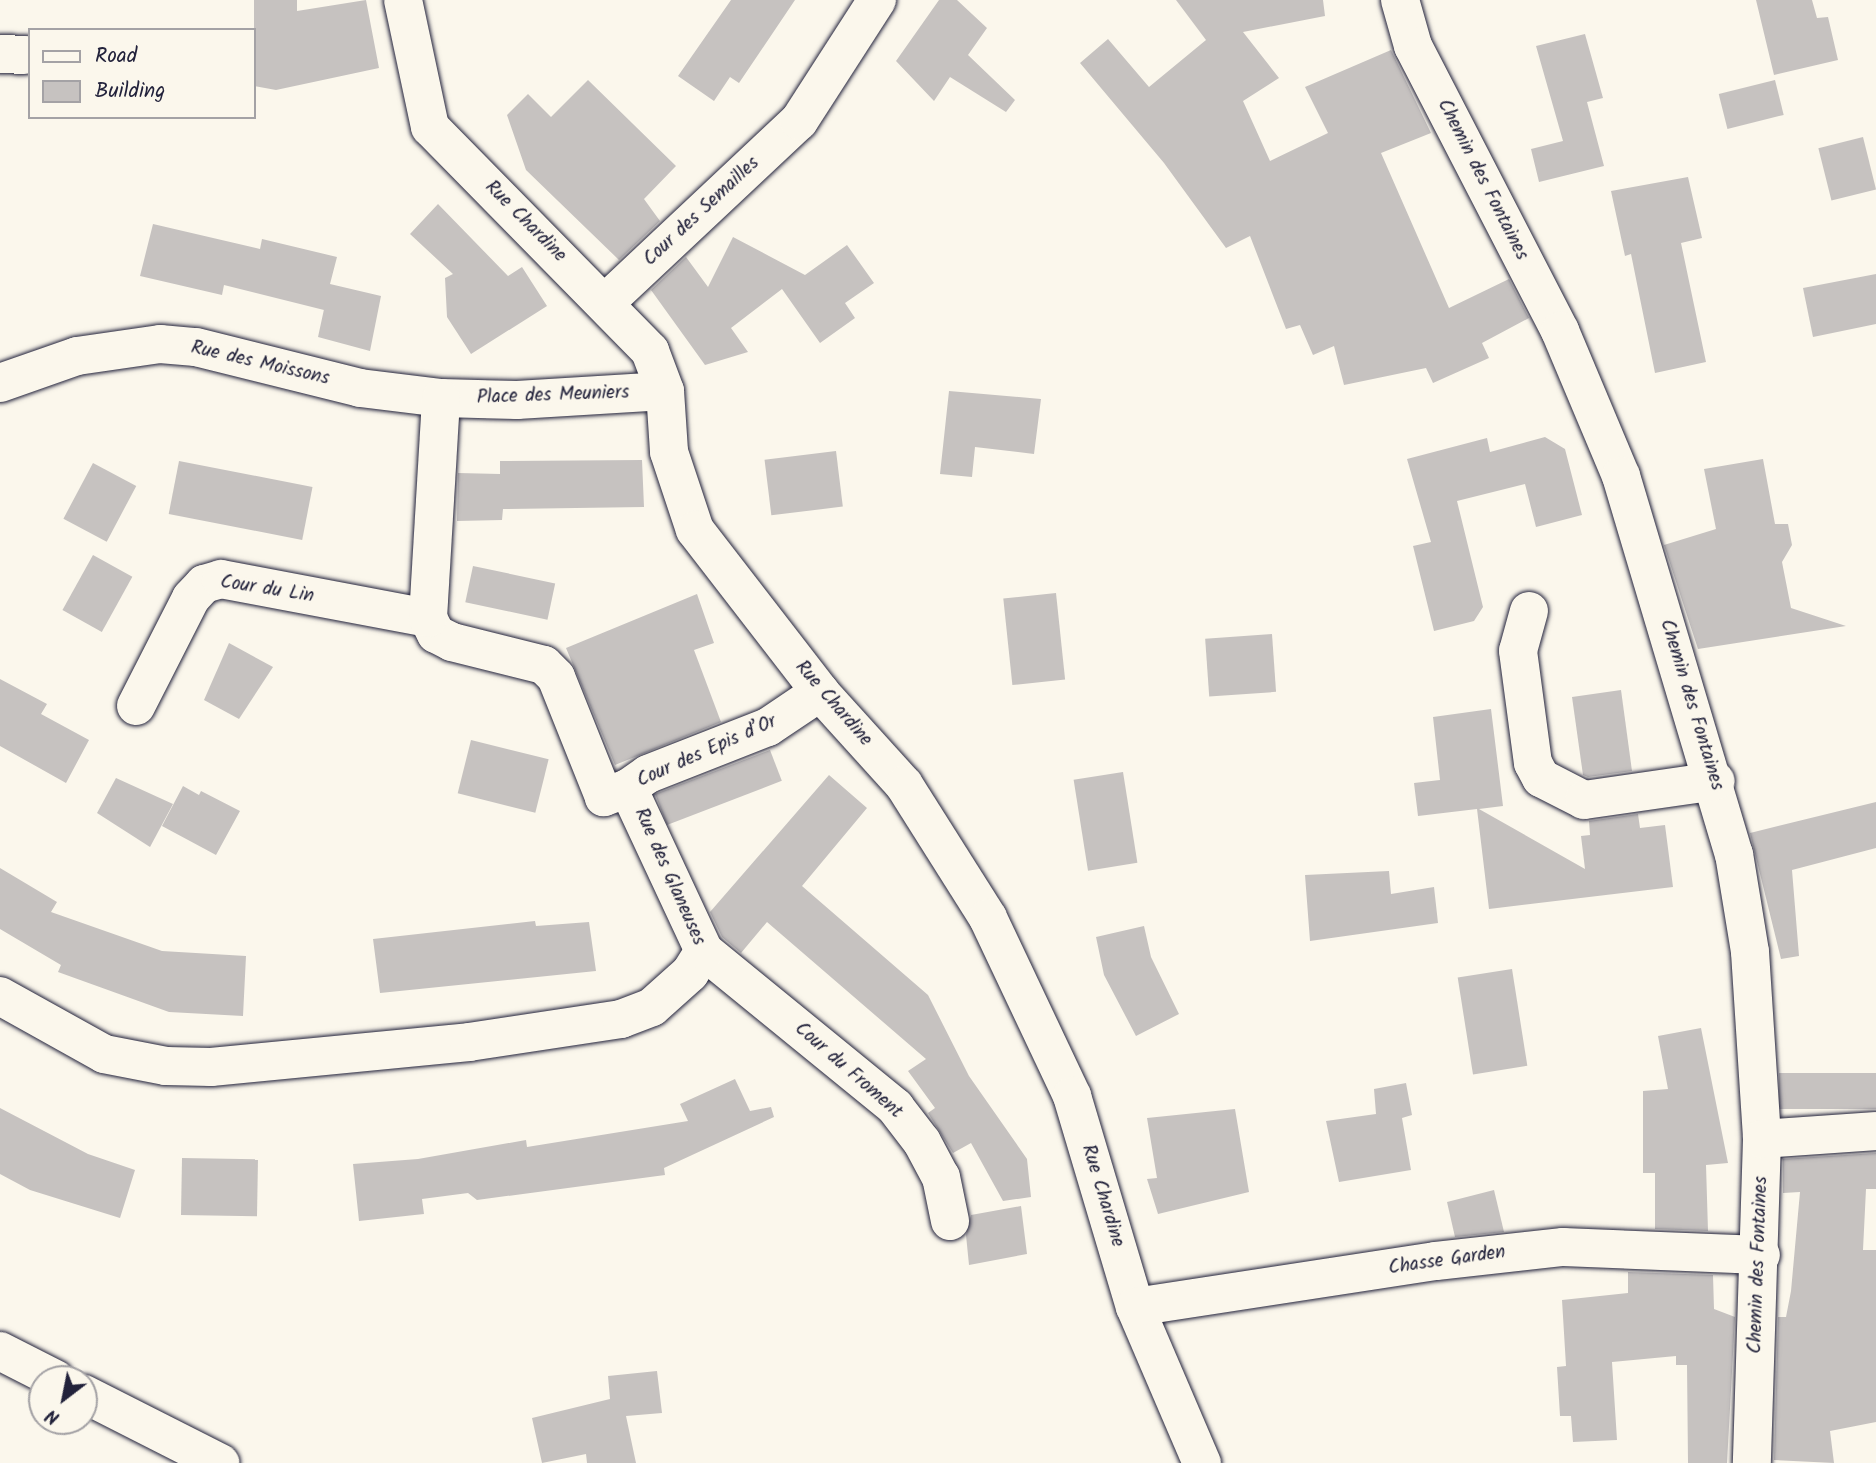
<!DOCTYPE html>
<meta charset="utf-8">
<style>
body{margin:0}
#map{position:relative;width:1876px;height:1463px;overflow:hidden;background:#fbf7ec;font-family:Kalam,sans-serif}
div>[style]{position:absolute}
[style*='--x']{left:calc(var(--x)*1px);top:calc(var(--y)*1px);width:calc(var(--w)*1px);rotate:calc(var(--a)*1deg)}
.building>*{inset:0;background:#c6c2c0;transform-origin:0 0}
.roads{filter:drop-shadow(0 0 2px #22223b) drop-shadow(0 0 2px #22223b)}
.minor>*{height:38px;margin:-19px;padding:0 19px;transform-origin:19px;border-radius:19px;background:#fbf7ec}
.major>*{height:38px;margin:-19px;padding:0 19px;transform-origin:19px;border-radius:19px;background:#fbf7ec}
span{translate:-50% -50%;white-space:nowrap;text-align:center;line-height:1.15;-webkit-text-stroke:5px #fbf7ec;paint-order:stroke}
.street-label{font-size:19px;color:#22223b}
.legend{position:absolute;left:28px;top:28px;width:228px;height:91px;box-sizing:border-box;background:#fbf7ec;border:2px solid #a4a2a5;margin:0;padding:9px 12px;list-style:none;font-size:21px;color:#22223b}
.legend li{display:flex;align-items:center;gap:14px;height:35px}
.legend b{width:35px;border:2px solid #a4a2a5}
.north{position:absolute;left:28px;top:1365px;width:70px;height:70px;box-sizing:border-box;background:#fbf7ec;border:2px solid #a4a2a5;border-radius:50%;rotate:212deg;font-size:19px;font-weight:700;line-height:28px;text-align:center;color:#22223b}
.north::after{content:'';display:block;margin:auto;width:24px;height:32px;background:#22223b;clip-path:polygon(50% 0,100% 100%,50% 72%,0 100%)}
</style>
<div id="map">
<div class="building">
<i style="clip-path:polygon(254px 0,297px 0,297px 11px,366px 0,379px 68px,276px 90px,254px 86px)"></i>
<i style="clip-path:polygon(731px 0,795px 0,739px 83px,730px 77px,714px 101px,678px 76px)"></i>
<i style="clip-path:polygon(939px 0,957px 0,987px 28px,968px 55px,1015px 100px,1006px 112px,950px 77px,934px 101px,896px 61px)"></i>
<i style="clip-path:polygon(1176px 0,1323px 0,1325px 16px,1243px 32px,1279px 78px,1243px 101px,1270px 161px,1328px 133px,1305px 87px,1391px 50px,1431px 133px,1381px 153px,1449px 308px,1509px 279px,1529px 318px,1482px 343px,1489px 358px,1433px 383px,1426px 368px,1344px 385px,1334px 346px,1313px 355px,1300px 325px,1286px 329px,1250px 236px,1226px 248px,1164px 163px,1080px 63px,1108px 39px,1149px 87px,1206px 40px)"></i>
<i style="clip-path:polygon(1756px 0,1812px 0,1817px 18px,1828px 17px,1838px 60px,1774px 75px)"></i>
<i style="clip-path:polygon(1585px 34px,1603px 98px,1587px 102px,1604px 166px,1539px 182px,1531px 149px,1563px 141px,1536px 46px)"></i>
<i style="clip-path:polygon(588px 80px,676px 166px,644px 199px,660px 221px,619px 260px,526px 170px,507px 115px,528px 94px,551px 117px)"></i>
<i style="left:1775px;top:80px;width:36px;height:58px;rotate:76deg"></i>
<i style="left:1863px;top:137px;width:54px;height:46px;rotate:76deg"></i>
<i style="clip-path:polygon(1688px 177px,1702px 238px,1681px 243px,1706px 362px,1655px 373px,1631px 254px,1625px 256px,1611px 191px)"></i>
<i style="clip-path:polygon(438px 204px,508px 276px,522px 267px,547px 306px,471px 354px,447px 317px,445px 278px,453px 274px,410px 234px)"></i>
<i style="clip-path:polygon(153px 224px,260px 249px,262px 239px,337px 257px,330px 284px,381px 296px,370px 351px,318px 337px,326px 300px,324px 310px,224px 285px,222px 295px,140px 276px)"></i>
<i style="clip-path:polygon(733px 237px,805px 275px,847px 245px,874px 283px,845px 303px,855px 318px,820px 343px,782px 289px,731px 328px,748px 352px,705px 365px,651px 290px,686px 257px,708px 287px)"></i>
<i style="clip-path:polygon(1876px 274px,1876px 324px,1813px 337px,1803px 288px)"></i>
<i style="clip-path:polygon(949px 391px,1041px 399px,1034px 454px,975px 447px,972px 477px,940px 474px)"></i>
<i style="clip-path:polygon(1545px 437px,1565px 449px,1582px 515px,1536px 527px,1525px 484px,1457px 501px,1483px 607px,1474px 621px,1434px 631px,1413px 546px,1431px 542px,1407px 459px,1487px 438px,1490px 452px)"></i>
<i style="left:836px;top:451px;width:56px;height:72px;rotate:83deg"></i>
<i style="clip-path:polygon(1763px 459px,1775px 524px,1788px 524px,1792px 545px,1782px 562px,1791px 608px,1846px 626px,1698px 649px,1664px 545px,1716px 529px,1704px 469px)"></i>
<i style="clip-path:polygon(642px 460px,644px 507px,503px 509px,502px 520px,457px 521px,458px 473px,500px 474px,500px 461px)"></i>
<i style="left:179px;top:461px;width:136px;height:54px;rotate:11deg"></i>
<i style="left:93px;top:463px;width:49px;height:63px;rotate:28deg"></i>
<i style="left:93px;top:555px;width:45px;height:63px;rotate:29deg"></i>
<i style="left:473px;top:566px;width:84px;height:37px;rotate:12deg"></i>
<i style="left:1056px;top:593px;width:87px;height:53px;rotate:84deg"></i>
<i style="clip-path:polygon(697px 594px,714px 643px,694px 650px,721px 722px,615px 765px,566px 648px)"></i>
<i style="left:1272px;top:634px;width:58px;height:67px;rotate:86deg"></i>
<i style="clip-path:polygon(229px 643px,273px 667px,239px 719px,204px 700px)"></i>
<i style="clip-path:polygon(0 679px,47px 704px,41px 714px,89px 740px,66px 783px,0 746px)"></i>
<i style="clip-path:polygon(1621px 690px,1632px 771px,1588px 777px,1583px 775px,1572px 697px)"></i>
<i style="clip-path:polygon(1491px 709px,1503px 806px,1479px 809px,1585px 869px,1581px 836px,1590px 835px,1589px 821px,1638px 814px,1640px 828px,1665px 825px,1673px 887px,1489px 909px,1477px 809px,1418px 816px,1414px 783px,1440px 780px,1433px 717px)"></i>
<i style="left:471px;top:740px;width:80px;height:55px;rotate:14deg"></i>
<i style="left:770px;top:750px;width:33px;height:123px;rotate:69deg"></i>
<i style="left:1123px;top:772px;width:92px;height:50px;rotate:81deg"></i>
<i style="clip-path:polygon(829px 775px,867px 808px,802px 886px,928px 995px,969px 1076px,1027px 1159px,1031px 1197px,1003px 1201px,971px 1143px,953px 1153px,928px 1113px,935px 1108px,908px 1071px,926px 1059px,767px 922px,741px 953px,722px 937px,710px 912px)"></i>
<i style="clip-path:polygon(116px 778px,173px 804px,150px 847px,97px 813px)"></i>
<i style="clip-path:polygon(183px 786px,199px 795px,201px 791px,240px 811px,216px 855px,162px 826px)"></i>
<i style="clip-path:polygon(1876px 802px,1876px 848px,1792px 870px,1799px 956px,1781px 959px,1750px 833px)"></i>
<i style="clip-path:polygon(0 868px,57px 902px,51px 912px,162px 951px,246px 956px,243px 1016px,169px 1012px,58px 972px,61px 965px,0 929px)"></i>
<i style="clip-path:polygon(1389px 871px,1391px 894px,1434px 887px,1438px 923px,1310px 941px,1305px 875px)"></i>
<i style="clip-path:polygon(535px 921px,536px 926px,589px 922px,596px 971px,380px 993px,373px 939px)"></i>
<i style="clip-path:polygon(1144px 926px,1151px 957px,1179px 1014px,1136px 1036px,1104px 975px,1096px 937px)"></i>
<i style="left:1512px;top:969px;width:98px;height:55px;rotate:81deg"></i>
<i style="clip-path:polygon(1701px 1028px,1728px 1163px,1706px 1165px,1708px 1231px,1655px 1229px,1655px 1173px,1643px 1173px,1643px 1091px,1668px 1089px,1658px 1036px)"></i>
<i style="left:1876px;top:1073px;width:36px;height:97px;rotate:90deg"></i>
<i style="clip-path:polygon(735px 1079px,750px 1111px,771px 1107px,774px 1117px,664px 1168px,665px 1175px,477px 1200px,468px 1193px,422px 1199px,424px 1214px,359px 1221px,353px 1164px,418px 1159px,526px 1140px,527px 1147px,688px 1121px,680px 1104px)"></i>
<i style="clip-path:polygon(1406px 1083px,1412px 1115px,1402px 1118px,1411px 1170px,1339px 1182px,1326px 1121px,1376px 1114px,1374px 1089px)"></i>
<i style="clip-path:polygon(0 1108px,88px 1154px,135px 1170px,120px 1218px,30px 1190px,0 1174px)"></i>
<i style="clip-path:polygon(1235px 1109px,1249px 1192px,1158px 1214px,1147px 1179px,1157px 1178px,1147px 1118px)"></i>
<i style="clip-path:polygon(1876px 1153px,1876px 1189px,1866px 1189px,1863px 1250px,1876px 1250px,1876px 1422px,1830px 1431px,1834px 1463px,1774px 1460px,1778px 1317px,1786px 1317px,1791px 1291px,1800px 1192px,1783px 1193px,1783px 1159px)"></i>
<i style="left:182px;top:1158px;width:76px;height:57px;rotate:1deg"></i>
<i style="clip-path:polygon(1494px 1190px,1504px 1232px,1455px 1237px,1447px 1202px)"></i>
<i style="clip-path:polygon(1021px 1206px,1027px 1254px,969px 1265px,966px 1235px,971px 1215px)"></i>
<i style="clip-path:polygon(1628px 1272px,1713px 1275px,1714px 1309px,1735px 1317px,1727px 1463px,1688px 1463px,1687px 1365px,1676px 1365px,1676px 1356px,1612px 1362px,1617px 1440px,1573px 1442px,1571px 1416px,1560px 1416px,1557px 1367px,1566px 1366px,1562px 1300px,1628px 1293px)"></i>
<i style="clip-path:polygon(657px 1371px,662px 1413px,626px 1416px,636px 1463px,587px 1463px,586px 1454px,542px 1463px,532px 1418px,610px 1399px,608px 1376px)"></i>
</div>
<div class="roads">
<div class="minor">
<i style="--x:403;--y:0;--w:130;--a:78"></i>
<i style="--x:430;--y:127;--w:314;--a:45.5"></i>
<i style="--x:650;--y:351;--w:43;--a:69.4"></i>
<i style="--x:665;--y:391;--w:61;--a:86.2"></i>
<i style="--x:669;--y:452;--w:82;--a:71.6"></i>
<i style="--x:695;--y:530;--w:205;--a:52.3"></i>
<i style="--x:820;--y:692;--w:125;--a:47.9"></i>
<i style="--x:904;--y:785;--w:157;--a:57.7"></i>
<i style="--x:988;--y:918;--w:197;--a:64.7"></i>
<i style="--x:1072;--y:1096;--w:220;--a:73.4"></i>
<i style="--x:1135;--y:1307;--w:170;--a:66.8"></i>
<i style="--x:1400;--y:0;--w:48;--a:74.2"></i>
<i style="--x:1413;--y:46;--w:321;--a:62.7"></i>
<i style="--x:1560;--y:331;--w:157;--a:67.2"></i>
<i style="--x:1621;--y:476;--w:395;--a:73.4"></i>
<i style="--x:1734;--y:854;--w:99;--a:80.7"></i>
<i style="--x:1750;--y:952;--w:187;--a:86.3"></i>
<i style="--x:1762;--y:1139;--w:324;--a:91.8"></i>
<i style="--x:0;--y:54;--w:25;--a:2"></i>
<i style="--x:605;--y:303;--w:266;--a:-43.2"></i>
<i style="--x:799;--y:121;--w:144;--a:-57.2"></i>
<i style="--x:0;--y:383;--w:82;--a:-19.3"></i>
<i style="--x:77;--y:356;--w:84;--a:-8.2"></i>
<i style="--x:160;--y:344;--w:36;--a:5"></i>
<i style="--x:196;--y:347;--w:169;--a:14"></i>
<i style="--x:360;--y:388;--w:82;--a:7"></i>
<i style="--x:441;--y:398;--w:76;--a:1.5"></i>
<i style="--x:517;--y:400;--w:148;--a:-3.5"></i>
<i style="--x:1529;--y:611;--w:41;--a:105.4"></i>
<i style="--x:1518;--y:651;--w:113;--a:82.4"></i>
<i style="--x:1533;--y:763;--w:17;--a:62"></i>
<i style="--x:1541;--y:778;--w:48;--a:27.1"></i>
<i style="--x:1584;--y:800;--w:133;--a:-8.2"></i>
<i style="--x:136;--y:706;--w:121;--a:-63"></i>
<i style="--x:191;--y:598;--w:19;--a:-47"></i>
<i style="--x:204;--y:584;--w:18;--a:-16"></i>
<i style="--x:221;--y:579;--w:211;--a:10.7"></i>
<i style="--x:628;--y:788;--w:24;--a:-35"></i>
<i style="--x:648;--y:774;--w:129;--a:-21.4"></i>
<i style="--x:768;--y:727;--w:63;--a:-33.9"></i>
<i style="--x:704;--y:951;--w:247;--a:39.2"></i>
<i style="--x:895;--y:1107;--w:44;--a:52.4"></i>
<i style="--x:922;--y:1142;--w:40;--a:62"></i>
<i style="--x:941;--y:1177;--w:45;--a:78.4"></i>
<i style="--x:0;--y:996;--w:119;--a:29.1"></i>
<i style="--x:104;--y:1054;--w:63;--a:11"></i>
<i style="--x:166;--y:1066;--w:45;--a:1.3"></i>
<i style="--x:211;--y:1067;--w:259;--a:-5.5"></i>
<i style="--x:469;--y:1042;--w:154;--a:-8.6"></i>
<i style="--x:621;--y:1019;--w:33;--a:-21"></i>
<i style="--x:652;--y:1007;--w:51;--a:-41.8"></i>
<i style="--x:690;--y:973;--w:26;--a:-58"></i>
<i style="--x:704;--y:951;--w:180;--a:-115"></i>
<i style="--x:628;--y:788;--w:26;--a:159"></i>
<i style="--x:604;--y:797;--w:129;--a:-111.8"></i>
<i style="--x:556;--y:677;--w:17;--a:-135"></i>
<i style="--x:544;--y:665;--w:95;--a:-166"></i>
<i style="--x:452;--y:642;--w:18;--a:-153"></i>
<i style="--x:436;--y:634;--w:18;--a:-117"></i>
<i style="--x:428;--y:618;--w:220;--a:-86.6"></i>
<i style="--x:1762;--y:1139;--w:114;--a:-4"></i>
<i style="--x:1135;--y:1307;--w:304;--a:-8.7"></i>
<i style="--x:1436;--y:1261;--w:128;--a:-6.3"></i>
<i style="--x:1563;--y:1247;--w:198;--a:2.3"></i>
</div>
<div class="major">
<i style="--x:0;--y:1351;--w:62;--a:27"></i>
<i style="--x:84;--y:1394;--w:153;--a:26.9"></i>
</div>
</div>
<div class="street-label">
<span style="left:1482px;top:180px;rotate:63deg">Chemin des Fontaines</span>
<span style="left:702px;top:212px;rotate:-43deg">Cour des Semailles</span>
<span style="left:525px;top:222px;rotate:45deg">Rue Chardine</span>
<span style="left:260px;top:364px;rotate:13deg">Rue des Moissons</span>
<span style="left:553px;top:396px;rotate:-2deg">Place des Meuniers</span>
<span style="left:267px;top:590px;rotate:9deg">Cour du Lin</span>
<span style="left:833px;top:704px;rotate:49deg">Rue Chardine</span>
<span style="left:1691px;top:705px;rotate:73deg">Chemin des Fontaines</span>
<span style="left:707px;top:752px;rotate:-24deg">Cour des Epis d’Or</span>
<span style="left:669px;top:877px;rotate:66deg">Rue des Glaneuses</span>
<span style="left:848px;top:1071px;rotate:41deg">Cour du Froment</span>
<span style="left:1102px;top:1196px;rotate:73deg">Rue Chardine</span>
<span style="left:1447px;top:1261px;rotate:-8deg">Chasse Garden</span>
<span style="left:1759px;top:1265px;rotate:-88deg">Chemin des Fontaines</span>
</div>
<ul class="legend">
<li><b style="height:9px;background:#fbf7ec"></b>Road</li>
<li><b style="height:19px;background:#c6c2c0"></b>Building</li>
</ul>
<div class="north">N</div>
</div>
